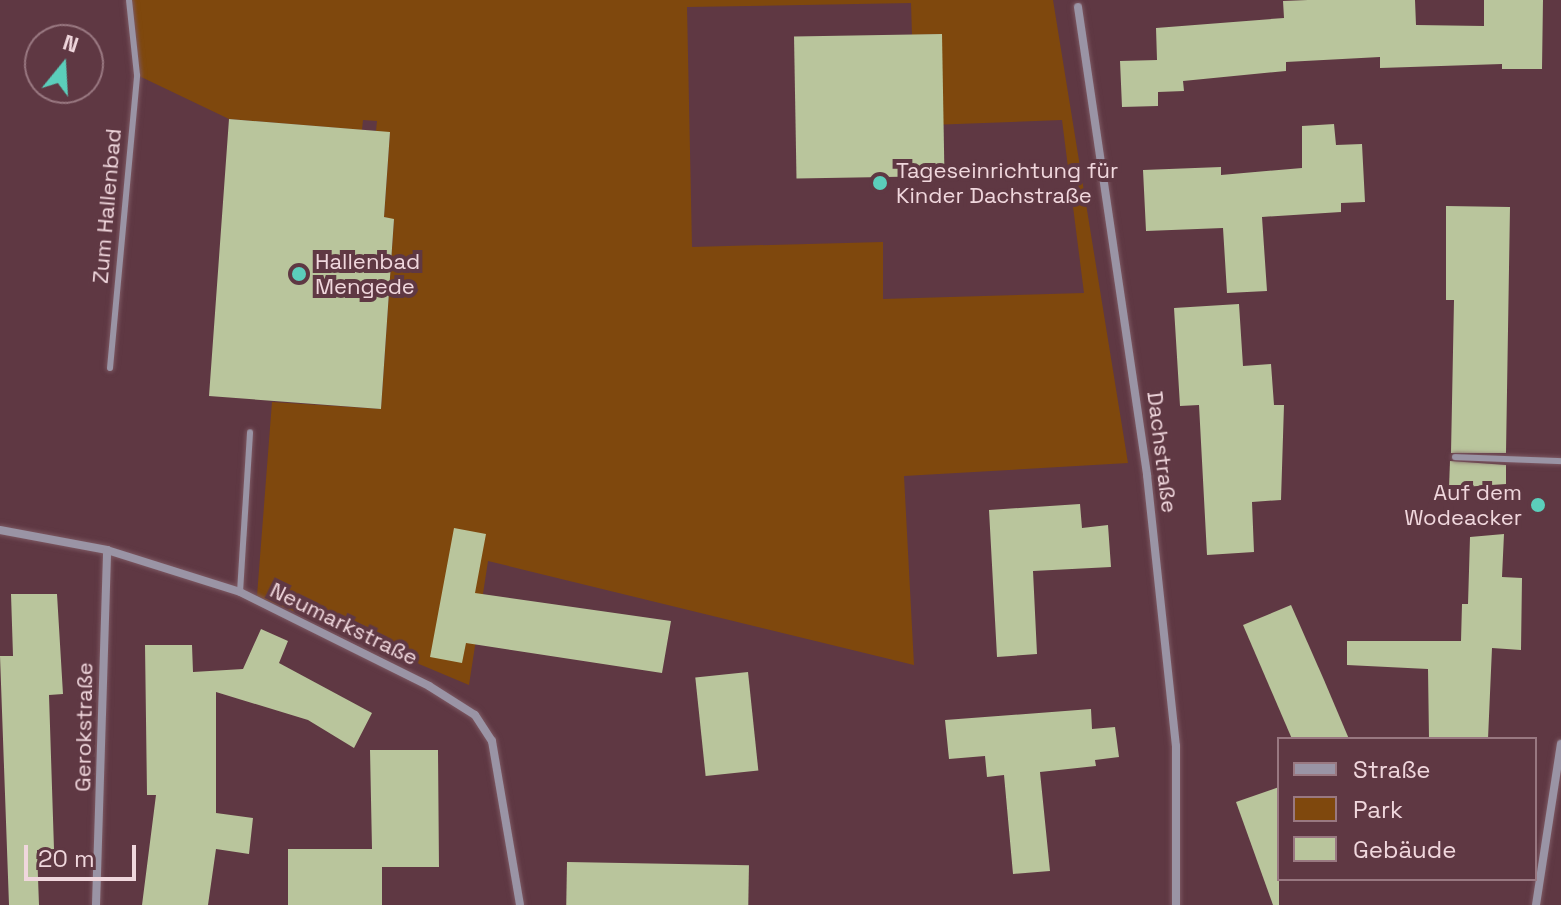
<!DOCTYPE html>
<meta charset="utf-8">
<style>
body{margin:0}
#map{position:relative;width:1561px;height:905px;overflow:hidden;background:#5f3843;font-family:"Space Grotesk",sans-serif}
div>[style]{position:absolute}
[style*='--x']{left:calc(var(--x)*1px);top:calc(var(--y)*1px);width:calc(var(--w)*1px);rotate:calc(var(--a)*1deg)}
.green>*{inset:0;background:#7f480d}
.building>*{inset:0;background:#b9c59c;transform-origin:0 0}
.roads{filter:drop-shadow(0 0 2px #7c5862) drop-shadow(0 0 2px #7c5862)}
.service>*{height:6px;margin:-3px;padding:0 3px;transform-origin:3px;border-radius:3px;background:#9a94a5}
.minor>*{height:8px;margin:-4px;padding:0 4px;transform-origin:4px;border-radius:4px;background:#9a94a5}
.dots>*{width:22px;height:22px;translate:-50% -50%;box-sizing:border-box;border:4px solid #5f3843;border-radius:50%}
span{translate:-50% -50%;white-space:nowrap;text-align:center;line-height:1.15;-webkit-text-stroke:8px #5f3843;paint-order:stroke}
.poi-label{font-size:22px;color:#f0d7dd}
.left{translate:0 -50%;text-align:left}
.right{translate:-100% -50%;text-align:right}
.street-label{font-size:22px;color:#f0d7dd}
.legend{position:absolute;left:1277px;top:737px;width:260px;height:144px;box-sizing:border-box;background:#5f3843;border:2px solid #997881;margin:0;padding:10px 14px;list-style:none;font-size:24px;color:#f0d7dd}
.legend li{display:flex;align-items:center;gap:16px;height:40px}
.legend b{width:40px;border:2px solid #997881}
.north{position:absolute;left:24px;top:24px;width:80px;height:80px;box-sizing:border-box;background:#5f3843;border:2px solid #997881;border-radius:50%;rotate:18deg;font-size:22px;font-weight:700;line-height:32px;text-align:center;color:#f0d7dd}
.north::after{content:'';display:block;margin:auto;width:28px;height:36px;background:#5bcebb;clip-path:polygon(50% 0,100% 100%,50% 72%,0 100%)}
.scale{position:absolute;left:24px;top:845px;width:112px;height:36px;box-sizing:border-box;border:4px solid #f0d7dd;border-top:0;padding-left:10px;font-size:24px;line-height:28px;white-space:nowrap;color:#f0d7dd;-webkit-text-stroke:6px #5f3843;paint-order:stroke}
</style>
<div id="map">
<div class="green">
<i style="clip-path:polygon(evenodd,129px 0,1053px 0,1128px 463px,904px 476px,914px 665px,488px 561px,469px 685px,257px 596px,272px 402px,381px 409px,394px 220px,384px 217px,390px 133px,376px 131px,377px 121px,363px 120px,362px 130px,229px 119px,137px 75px,129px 0,911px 3px,912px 35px,942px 34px,930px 125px,1062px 120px,1084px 293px,883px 299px,883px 242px,692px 247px,687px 7px,911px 3px)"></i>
</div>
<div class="building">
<i style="clip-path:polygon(1308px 0,1415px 0,1416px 25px,1484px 26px,1484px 0,1543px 0,1542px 69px,1502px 69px,1502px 64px,1380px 68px,1380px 57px,1286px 62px,1286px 71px,1183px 81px,1184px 91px,1158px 92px,1158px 106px,1122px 107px,1120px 61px,1157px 60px,1156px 28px,1284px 18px,1283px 1px)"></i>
<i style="left:942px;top:34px;width:142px;height:148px;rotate:89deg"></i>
<i style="clip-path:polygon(229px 119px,390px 132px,384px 217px,394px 219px,381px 409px,209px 396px)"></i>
<i style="clip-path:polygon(1334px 124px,1336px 145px,1362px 144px,1365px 202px,1341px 203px,1341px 212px,1262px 217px,1267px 291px,1227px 293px,1223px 228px,1146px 231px,1143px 170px,1221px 167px,1221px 175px,1302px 168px,1302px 126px)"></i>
<i style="clip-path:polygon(1446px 206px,1510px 207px,1506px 453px,1451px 453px,1454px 300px,1446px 300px)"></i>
<i style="clip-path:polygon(1239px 304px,1243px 366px,1271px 364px,1274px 405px,1284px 405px,1281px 500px,1252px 502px,1254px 552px,1207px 555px,1199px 405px,1180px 406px,1174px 308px)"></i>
<i style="clip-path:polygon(1450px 461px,1506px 465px,1506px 484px,1449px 488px)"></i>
<i style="clip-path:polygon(1080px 504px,1082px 528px,1108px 525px,1111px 567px,1033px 571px,1037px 654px,997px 657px,989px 510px)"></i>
<i style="clip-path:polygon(454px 528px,486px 534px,475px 593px,671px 621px,662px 673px,466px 643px,462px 663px,430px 657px)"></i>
<i style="clip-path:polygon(1504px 534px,1502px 577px,1522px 578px,1521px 650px,1492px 648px,1488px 739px,1429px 739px,1428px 669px,1347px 665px,1347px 641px,1461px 641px,1462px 604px,1468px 604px,1470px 537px)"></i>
<i style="clip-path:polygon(11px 594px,57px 594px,63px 694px,49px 695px,54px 849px,37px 850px,39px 905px,9px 905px,0 656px,13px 656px)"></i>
<i style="clip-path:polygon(1291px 605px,1324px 680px,1349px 739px,1292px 739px,1243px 625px)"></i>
<i style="clip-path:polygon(261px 629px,288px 641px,279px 663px,372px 713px,354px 748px,308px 720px,216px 692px,216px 813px,253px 818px,249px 854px,216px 849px,208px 905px,142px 905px,156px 795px,147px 795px,145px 645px,192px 645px,193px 672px,243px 669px)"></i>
<i style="left:748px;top:672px;width:99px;height:53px;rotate:84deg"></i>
<i style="clip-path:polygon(1091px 709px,1092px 729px,1115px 727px,1119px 757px,1095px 760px,1096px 766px,1040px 772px,1050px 871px,1013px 874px,1004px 775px,987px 777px,985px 756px,949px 759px,945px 720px)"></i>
<i style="clip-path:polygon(370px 750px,438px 750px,439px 867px,382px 867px,382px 905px,288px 905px,288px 849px,372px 849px)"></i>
<i style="clip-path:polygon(1279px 787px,1279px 905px,1273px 905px,1236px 802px)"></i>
<i style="left:567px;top:862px;width:182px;height:43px;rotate:1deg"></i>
</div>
<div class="roads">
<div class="service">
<i style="--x:110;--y:368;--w:294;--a:-84.7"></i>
<i style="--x:137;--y:75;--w:75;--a:-96.1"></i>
<i style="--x:1455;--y:457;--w:106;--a:2.2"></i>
<i style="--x:240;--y:592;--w:160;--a:-86.4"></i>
</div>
<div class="minor">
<i style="--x:1078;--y:7;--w:473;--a:81.6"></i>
<i style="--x:1147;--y:475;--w:273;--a:83.9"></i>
<i style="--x:1176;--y:746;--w:159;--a:90"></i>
<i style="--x:0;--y:530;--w:109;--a:10.6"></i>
<i style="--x:107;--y:550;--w:139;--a:17.5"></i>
<i style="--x:240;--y:592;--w:211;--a:26.4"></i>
<i style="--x:429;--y:686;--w:54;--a:32.2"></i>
<i style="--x:475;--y:715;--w:31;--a:57"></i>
<i style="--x:492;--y:741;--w:166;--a:80.3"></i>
<i style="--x:96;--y:905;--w:355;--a:-88.2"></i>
<i style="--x:1536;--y:905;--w:163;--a:-81.2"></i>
</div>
</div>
<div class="dots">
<i style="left:880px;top:183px;background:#5bcebb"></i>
<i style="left:299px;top:274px;background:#5bcebb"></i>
<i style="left:1538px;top:505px;background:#5bcebb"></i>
</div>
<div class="poi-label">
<span class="left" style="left:896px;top:183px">Tageseinrichtung für<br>Kinder Dachstraße</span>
<span class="left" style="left:315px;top:274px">Hallenbad<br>Mengede</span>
<span class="right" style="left:1522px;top:505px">Auf dem<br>Wodeacker</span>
</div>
<div class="street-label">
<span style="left:107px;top:206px;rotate:-85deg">Zum Hallenbad</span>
<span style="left:1162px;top:452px;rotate:83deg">Dachstraße</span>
<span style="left:344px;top:624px;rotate:26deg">Neumarkstraße</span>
<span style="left:84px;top:727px;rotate:-89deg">Gerokstraße</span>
</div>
<ul class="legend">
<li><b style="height:10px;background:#9a94a5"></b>Straße</li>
<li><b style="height:22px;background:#7f480d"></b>Park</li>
<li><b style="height:22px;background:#b9c59c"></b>Gebäude</li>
</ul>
<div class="north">N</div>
<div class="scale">20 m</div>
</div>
